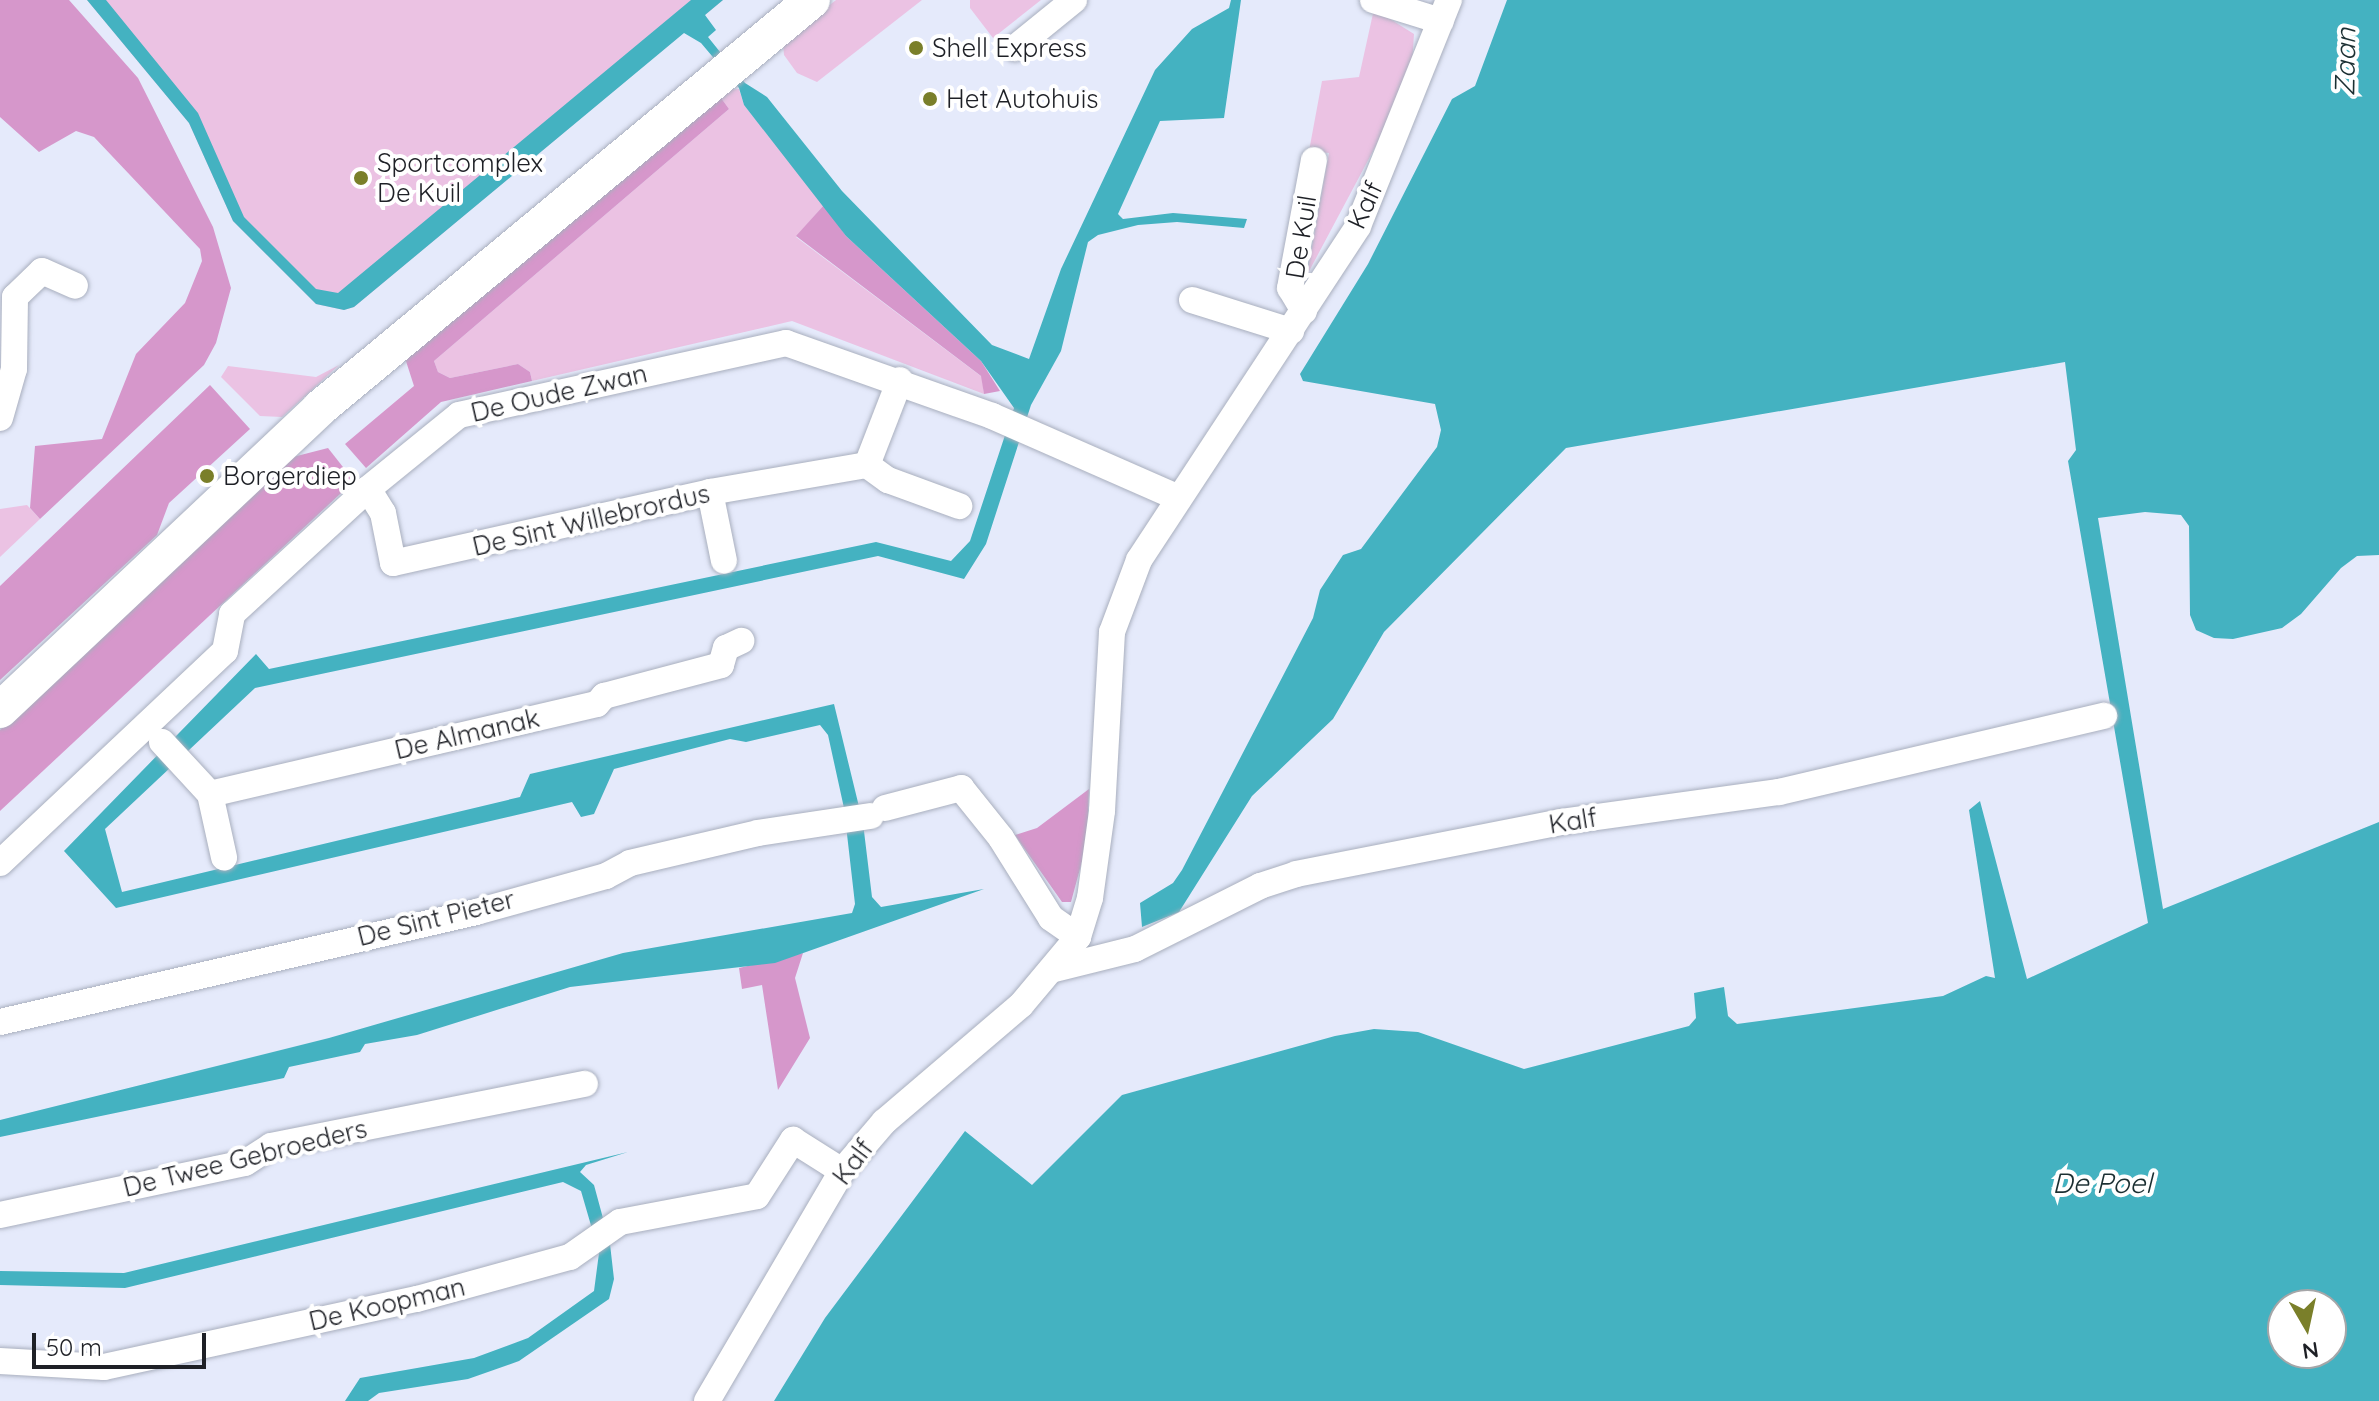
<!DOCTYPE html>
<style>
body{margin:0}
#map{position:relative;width:2379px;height:1401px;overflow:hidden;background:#e5eafb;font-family:Quicksand,sans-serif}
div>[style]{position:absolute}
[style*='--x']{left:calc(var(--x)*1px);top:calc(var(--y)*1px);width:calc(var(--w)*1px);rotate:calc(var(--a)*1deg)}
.green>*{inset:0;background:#ebc2e3}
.forest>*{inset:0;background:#d697cb}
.water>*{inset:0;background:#44b2c1}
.roads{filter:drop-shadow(0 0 2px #a9afbe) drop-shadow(0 0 2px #a9afbe)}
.street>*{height:26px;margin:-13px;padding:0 13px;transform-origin:13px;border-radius:13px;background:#fff}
.secondary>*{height:36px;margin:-18px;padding:0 18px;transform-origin:18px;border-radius:18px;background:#fff}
.dots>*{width:22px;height:22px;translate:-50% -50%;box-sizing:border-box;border:4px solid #fff;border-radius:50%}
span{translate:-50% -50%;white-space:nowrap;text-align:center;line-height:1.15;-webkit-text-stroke:8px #fff;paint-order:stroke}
.poi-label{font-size:26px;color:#1e2026}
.left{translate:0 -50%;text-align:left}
.street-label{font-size:26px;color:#1e2026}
.water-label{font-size:28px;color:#1b2f32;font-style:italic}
.north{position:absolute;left:2267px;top:1289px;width:80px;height:80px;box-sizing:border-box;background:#fff;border:2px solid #a5a6a8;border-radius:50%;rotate:171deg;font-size:22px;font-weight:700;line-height:32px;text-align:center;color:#1e2026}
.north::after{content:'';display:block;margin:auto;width:28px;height:36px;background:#7a7f2a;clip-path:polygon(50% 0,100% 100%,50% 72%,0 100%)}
.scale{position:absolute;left:32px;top:1333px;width:174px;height:36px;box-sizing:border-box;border:4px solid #1e2026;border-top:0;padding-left:10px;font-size:24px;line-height:28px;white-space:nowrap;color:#1e2026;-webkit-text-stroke:6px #fff;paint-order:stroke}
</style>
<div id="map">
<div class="green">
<i style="clip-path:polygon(87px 0,723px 0,354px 307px,344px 310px,316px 304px,233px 221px,189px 123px)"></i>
<i style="clip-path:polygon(836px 0,922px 0,817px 82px,797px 73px,784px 55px,783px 42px)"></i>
<i style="clip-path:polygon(970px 0,1041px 0,993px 38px,970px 8px)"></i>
<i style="clip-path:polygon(1374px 9px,1414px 34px,1412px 64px,1381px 136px,1307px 275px,1329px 153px,1309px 151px,1322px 81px,1359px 77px)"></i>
<i style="clip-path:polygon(739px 89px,744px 105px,824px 205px,796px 237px,982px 377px,984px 394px,792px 321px,532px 381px,530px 372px,518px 364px,450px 378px,438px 372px,434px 361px,729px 109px,716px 91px)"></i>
<i style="clip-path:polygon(339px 365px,282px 417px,260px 416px,221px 377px,228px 366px,316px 377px)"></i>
<i style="clip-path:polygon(27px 505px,40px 519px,0 557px,0 509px)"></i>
</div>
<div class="forest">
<i style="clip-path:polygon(0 0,69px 0,138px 78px,213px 227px,231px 288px,216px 343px,204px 365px,40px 519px,30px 508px,35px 446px,102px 439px,136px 354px,185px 303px,202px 261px,200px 249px,94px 137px,76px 131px,39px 152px,0 117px)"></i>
<i style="clip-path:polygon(716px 91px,729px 109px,434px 361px,438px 372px,450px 378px,518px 364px,530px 372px,532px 381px,441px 402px,366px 468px,345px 444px,414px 386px,404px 355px)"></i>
<i style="clip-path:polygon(824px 205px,846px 236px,981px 361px,1000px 391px,984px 394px,981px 376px,796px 236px)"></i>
<i style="clip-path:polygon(210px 385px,250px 429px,169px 503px,157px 535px,0 680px,0 586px)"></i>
<i style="clip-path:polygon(328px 448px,354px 481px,0 811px,0 730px,289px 458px)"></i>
<i style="clip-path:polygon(1089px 789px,1087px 843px,1071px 902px,1062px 902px,1015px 835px,1037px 828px)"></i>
<i style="clip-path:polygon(803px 953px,795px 978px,810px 1038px,778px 1090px,762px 985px,742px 989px,739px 968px)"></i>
</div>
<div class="water">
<i style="clip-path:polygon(87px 0,106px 0,198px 113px,244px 217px,316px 289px,338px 293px,691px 0,723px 0,705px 15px,716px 30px,708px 37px,745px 83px,767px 97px,842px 191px,992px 345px,1029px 359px,1061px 269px,1155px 70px,1192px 29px,1229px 8px,1231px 0,1241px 0,1224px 118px,1160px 121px,1118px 214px,1123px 219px,1173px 213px,1247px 219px,1244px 228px,1177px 222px,1138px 225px,1098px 235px,1088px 242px,1061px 351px,1031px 405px,986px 544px,964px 579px,878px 556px,255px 688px,105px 829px,122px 892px,520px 797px,530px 774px,834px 704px,863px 823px,872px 897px,881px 907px,984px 889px,775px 963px,570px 987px,417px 1035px,365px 1044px,360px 1052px,289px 1067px,284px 1078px,0 1137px,0 1120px,329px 1038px,623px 953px,852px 913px,855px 904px,844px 808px,828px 735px,820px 725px,746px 742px,730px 739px,614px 769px,594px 814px,581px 817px,572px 802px,116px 908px,64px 851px,256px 654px,269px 669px,876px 542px,951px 561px,970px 541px,1014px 408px,981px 361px,846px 236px,744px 105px,739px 88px,701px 43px,684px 33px,354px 307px,344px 310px,316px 304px,233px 221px,189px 123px)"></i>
<i style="clip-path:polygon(evenodd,1507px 0,2379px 0,2379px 555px,2357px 556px,2341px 568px,2301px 614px,2282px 628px,2233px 639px,2214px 638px,2196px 630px,2190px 615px,2189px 526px,2181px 515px,2145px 512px,2098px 518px,2163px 909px,2379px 822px,2379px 1401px,774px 1401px,825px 1318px,965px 1131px,1032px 1185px,1122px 1095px,1335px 1036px,1374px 1029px,1418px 1032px,1524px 1069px,1689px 1026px,1696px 1018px,1694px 993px,1724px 987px,1728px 1016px,1737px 1024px,1943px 996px,1986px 976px,1995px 978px,1969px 810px,1980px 801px,2027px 979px,2148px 923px,2068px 461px,2076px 450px,2065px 362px,1566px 448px,1384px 632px,1333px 719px,1252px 796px,1179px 912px,1142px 927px,1140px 903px,1173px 883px,1182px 870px,1313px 618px,1320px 590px,1343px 555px,1361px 549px,1437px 447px,1441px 430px,1435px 404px,1303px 381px,1300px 374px,1368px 264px,1452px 99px,1475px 86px,1507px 0,2283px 1305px,2331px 1305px,2331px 1353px,2283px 1353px,2283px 1305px)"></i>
<i style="clip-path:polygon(628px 1152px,586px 1165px,580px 1172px,594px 1185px,610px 1244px,614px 1279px,609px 1299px,519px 1361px,468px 1379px,379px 1393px,368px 1401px,345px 1401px,360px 1378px,474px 1358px,528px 1338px,594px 1291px,599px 1253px,581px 1191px,563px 1182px,125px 1288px,0 1285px,0 1271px,124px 1273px)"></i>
</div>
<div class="roads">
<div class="street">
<i style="--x:1373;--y:0;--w:71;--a:17.2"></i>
<i style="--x:1015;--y:48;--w:76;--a:-39.1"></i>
<i style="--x:1192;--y:300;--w:104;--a:17.4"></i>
<i style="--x:1304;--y:311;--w:27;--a:-121"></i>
<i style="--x:1290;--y:288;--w:130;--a:-79.4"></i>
<i style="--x:0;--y:418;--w:51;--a:-74.1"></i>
<i style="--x:14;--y:369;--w:72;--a:-89.2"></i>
<i style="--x:15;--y:297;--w:37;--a:-44"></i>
<i style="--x:42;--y:271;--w:36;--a:24"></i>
<i style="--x:867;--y:465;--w:91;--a:-68.8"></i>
<i style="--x:368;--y:489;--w:28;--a:58"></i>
<i style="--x:383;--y:513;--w:51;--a:78.7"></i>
<i style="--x:393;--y:563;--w:325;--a:-12.6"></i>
<i style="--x:710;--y:492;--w:159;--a:-9.8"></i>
<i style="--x:867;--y:465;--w:26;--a:36"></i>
<i style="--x:888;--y:480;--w:76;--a:20.1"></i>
<i style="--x:710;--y:492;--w:70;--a:78.5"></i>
<i style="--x:162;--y:742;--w:71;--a:47.3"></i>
<i style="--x:210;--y:794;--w:397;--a:-13.1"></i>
<i style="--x:597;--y:704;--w:11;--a:-49"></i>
<i style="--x:604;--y:696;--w:121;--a:-14.8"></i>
<i style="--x:721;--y:665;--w:18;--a:-74"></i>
<i style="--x:726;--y:648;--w:17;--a:-25"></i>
<i style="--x:210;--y:794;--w:65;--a:77.5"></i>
<i style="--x:885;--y:808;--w:79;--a:-14.7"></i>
<i style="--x:961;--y:788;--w:64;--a:51.3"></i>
<i style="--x:1001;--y:838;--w:94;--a:58"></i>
<i style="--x:1051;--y:918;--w:33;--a:35"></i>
<i style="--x:0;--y:863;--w:309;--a:-43.3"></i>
<i style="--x:225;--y:651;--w:38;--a:-79"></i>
<i style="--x:232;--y:614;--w:185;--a:-42.6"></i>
<i style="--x:368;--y:489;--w:117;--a:-39.1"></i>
<i style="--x:459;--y:415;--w:335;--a:-12.4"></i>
<i style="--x:786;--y:343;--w:219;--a:19.5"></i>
<i style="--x:992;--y:416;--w:204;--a:23.7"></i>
<i style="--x:1055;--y:969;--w:82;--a:-14"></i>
<i style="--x:1135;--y:949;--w:140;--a:-26.7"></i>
<i style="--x:1260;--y:886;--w:38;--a:-18"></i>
<i style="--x:1296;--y:874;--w:269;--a:-11.1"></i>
<i style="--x:1560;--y:822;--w:221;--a:-7.8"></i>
<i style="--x:1779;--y:792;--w:334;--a:-13.2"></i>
<i style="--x:0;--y:1022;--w:489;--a:-13"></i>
<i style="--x:476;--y:912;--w:135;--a:-15.5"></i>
<i style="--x:606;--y:876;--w:27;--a:-28"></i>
<i style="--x:630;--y:863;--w:131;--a:-13.2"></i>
<i style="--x:758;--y:833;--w:114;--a:-8.6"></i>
<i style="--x:0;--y:1215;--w:250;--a:-12"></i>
<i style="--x:245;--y:1163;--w:31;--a:-33"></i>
<i style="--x:271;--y:1146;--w:320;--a:-11.2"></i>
<i style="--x:0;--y:1361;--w:104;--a:3.3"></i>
<i style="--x:104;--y:1367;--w:320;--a:-12.3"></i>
<i style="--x:417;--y:1299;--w:159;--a:-15.4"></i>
<i style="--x:570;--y:1257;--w:61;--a:-35"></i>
<i style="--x:620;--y:1222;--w:139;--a:-10.7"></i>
<i style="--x:757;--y:1196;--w:67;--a:-57.3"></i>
<i style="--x:793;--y:1140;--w:58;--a:32.3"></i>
<i style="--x:707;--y:1401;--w:267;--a:-59.6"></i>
<i style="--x:842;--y:1171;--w:65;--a:-49.4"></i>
<i style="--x:884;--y:1122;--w:180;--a:-40.5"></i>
<i style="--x:1021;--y:1005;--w:89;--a:-50"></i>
<i style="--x:1078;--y:937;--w:41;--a:-72.9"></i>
<i style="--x:1090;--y:898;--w:88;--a:-82.1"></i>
<i style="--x:1102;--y:811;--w:179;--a:-86.8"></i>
<i style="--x:1112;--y:632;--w:77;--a:-69.4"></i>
<i style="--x:1139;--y:560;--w:399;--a:-56.7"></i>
<i style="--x:1358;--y:226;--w:244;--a:-68.1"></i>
</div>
<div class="secondary">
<i style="--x:0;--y:710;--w:440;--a:-43.3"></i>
<i style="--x:320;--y:408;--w:639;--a:-39.67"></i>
</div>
</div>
<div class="dots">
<i style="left:916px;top:48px;background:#7a7f2a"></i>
<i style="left:930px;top:99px;background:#7a7f2a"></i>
<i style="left:361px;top:178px;background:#7a7f2a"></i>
<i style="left:207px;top:476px;background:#7a7f2a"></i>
</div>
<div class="poi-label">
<span class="left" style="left:932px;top:48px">Shell Express</span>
<span class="left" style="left:946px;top:99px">Het Autohuis</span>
<span class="left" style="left:377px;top:178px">Sportcomplex<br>De Kuil</span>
<span class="left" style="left:223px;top:476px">Borgerdiep</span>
</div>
<div class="street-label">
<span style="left:1365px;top:205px;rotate:-65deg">Kalf</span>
<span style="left:1301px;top:237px;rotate:-81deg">De Kuil</span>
<span style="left:559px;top:393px;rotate:-13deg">De Oude Zwan</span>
<span style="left:591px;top:520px;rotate:-13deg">De Sint Willebrordus</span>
<span style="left:467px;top:734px;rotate:-13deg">De Almanak</span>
<span style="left:1573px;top:821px;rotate:-9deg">Kalf</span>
<span style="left:436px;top:918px;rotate:-14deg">De Sint Pieter</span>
<span style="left:245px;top:1158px;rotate:-14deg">De Twee Gebroeders</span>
<span style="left:853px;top:1162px;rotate:-53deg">Kalf</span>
<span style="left:387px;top:1304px;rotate:-13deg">De Koopman</span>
</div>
<div class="water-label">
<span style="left:2345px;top:62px;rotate:-89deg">Zaan</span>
<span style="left:2102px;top:1183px">De Poel</span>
</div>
<div class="north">N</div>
<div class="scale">50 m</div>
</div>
